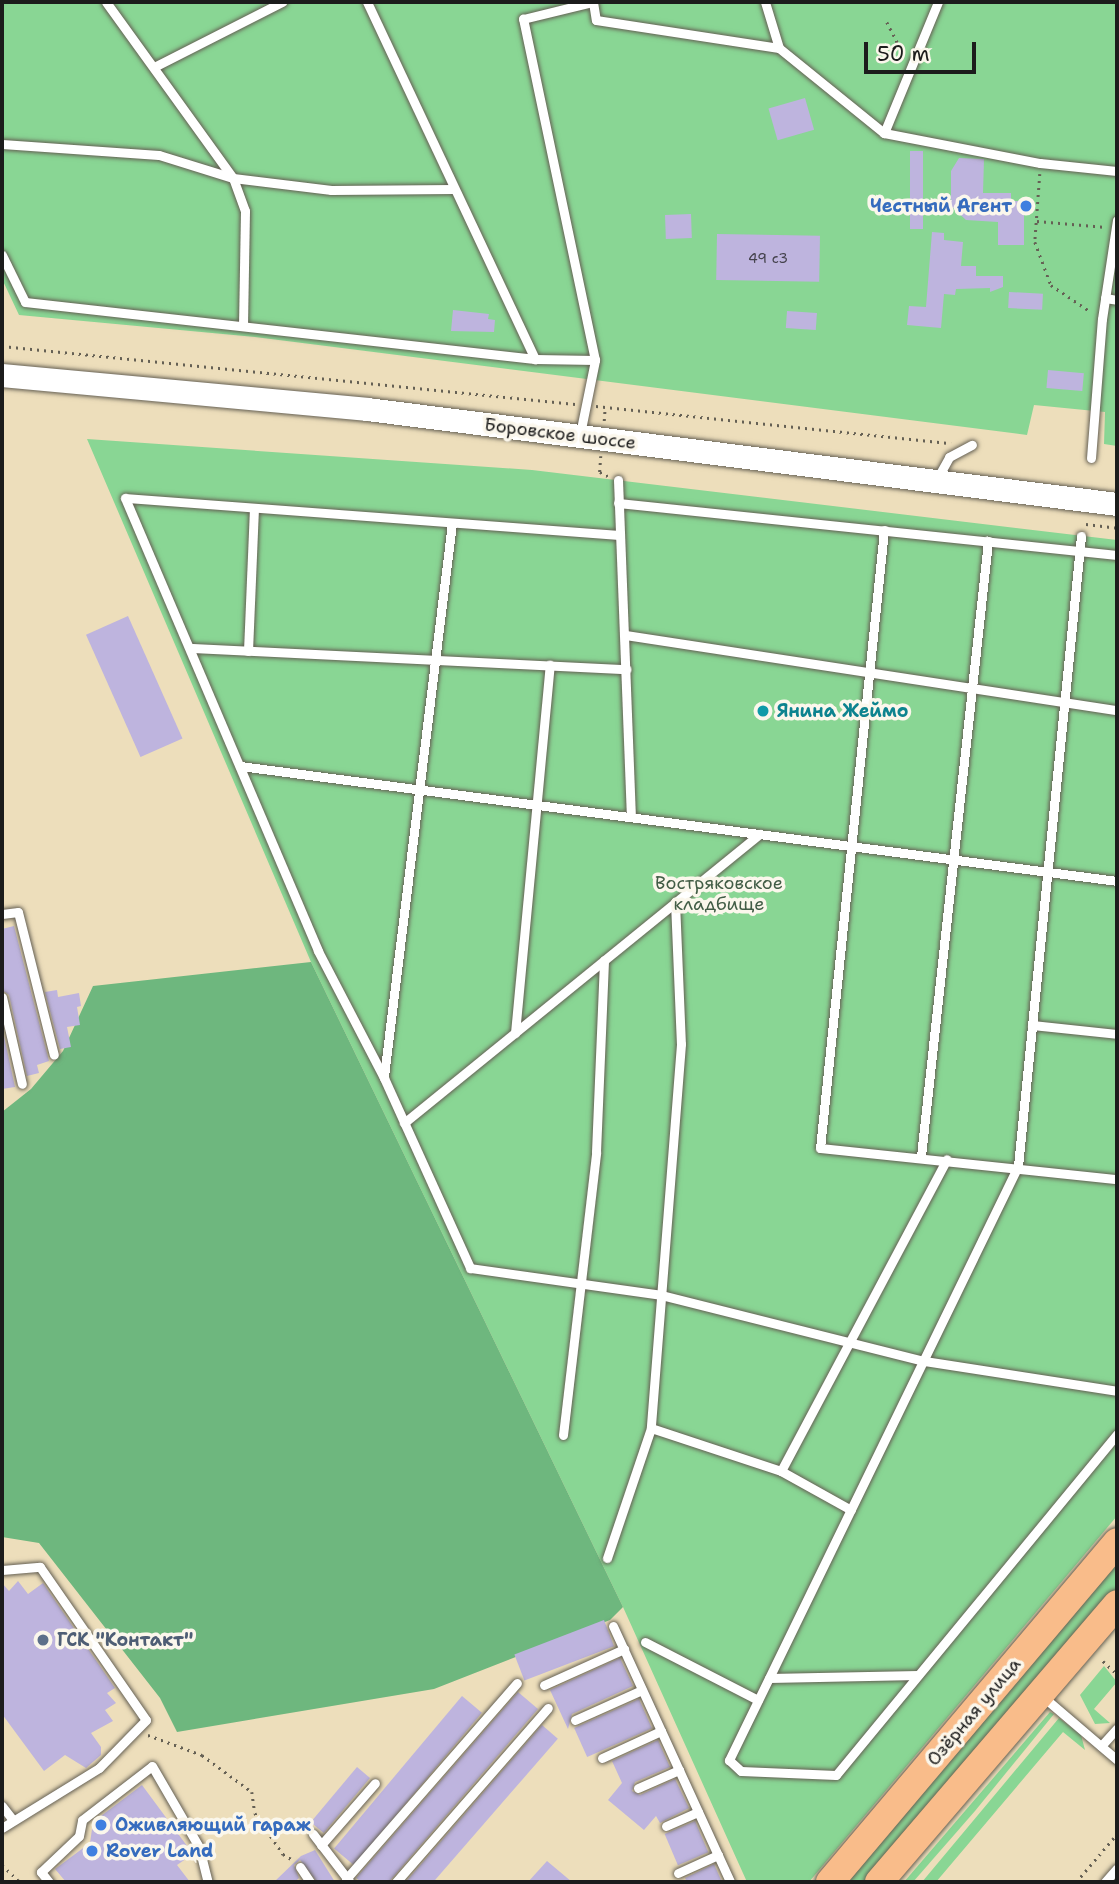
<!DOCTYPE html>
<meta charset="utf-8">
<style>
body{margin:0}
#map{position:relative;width:1119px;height:1884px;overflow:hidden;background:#eddebb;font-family:"Shantell Sans",sans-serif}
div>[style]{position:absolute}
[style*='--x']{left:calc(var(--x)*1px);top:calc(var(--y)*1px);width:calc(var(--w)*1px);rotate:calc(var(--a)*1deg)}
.green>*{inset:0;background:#89d694}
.forest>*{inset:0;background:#6eb77e}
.building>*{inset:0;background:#beb4de;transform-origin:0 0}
.path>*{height:2.5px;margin-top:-1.25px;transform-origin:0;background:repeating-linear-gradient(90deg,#656054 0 2px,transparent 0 7px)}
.roads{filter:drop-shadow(0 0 2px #656054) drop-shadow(0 0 2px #656054)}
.service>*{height:9px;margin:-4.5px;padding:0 4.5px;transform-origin:4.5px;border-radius:4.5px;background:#fff}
.tertiary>*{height:23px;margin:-11.5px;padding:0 11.5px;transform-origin:11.5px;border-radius:11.5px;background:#fff}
.primary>*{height:28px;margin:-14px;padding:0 14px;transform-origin:14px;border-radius:14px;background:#f9bc8a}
.dots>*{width:19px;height:19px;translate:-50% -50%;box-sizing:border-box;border:4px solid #fbf7ec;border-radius:50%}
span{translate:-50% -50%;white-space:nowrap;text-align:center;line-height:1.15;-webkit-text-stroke:7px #fbf7ec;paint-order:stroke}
.number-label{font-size:14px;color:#44424c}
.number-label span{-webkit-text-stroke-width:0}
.shop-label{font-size:18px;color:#366cbe;font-weight:700}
.right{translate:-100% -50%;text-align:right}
.left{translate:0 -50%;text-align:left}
.street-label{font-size:18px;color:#1c1c1c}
.culture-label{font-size:18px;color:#0d838f;font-weight:700}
.park-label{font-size:18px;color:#425d46}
.service-label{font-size:18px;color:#4e5e75;font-weight:700}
.frame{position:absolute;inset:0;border:4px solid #1c1c1c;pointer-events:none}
.scale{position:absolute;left:864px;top:42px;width:112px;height:32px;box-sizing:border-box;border:4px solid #1c1c1c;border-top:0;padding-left:9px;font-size:21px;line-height:24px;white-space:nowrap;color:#1c1c1c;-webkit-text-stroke:5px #fbf7ec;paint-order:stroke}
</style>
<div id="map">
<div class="green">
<i style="clip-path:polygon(2px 2px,1117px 2px,1117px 446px,1104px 444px,1105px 412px,1034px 405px,1027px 435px,255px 337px,19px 315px,2px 279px)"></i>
<i style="clip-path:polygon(87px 439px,532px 470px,1117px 540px,1117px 1516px,809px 1882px,747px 1882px,623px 1607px,311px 962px)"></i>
<i style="clip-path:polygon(1117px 1563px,1117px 1592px,868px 1882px,848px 1882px)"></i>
<i style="clip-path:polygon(1104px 1666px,1117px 1682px,1094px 1709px,1110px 1723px,1095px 1724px,1080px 1695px)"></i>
<i style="clip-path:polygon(1050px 1712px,1054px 1714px,975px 1811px,913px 1882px,904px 1882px)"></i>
<i style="clip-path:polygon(1059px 1718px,1081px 1735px,1085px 1750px,1063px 1732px,936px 1882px,922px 1882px)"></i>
</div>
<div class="forest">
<i style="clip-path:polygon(311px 962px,623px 1607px,610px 1620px,434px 1689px,177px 1732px,160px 1698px,39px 1543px,2px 1537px,2px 1112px,31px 1089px,63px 1051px,93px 986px)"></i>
</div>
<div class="building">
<i style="left:805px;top:98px;width:33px;height:38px;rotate:74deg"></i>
<i style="left:910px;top:151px;width:13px;height:78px"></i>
<i style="clip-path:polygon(959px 158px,984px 159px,983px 193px,1011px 193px,1011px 201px,1024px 201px,1024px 245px,998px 245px,998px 222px,966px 220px,951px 206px,951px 171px)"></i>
<i style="left:691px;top:214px;width:24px;height:26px;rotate:88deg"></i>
<i style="clip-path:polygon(932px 232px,944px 233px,944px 240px,963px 242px,961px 266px,976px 266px,976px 276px,1003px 276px,1003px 287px,990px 292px,990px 288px,956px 289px,955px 295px,944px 294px,941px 328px,907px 325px,909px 306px,926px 307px)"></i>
<i style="left:717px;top:234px;width:103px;height:46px;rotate:1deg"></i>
<i style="left:1009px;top:292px;width:34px;height:16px;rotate:3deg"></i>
<i style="clip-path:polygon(453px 310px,489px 314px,488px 319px,495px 320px,494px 332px,451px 331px)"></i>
<i style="left:787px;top:311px;width:30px;height:17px;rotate:4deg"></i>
<i style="left:1048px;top:370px;width:36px;height:18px;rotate:5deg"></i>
<i style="left:128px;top:616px;width:134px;height:46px;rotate:66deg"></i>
<i style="clip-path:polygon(14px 926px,49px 1061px,37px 1065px,39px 1073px,27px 1076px,9px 995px,2px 990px,2px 929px)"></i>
<i style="clip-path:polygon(57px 990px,58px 997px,79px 993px,81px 1006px,77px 1007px,80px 1025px,67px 1027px,71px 1047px,60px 1049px,45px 992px)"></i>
<i style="clip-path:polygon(2px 1027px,15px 1087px,2px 1089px)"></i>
<i style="clip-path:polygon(18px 1581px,28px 1594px,43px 1583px,115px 1688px,107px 1693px,116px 1703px,105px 1710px,113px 1721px,91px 1733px,101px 1747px,101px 1755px,86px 1768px,65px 1755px,44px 1771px,2px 1714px,2px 1583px,9px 1591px)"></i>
<i style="left:604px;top:1620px;width:28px;height:96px;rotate:69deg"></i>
<i style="clip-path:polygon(620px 1658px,633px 1686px,572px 1714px,568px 1729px,550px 1690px)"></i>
<i style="clip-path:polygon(518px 1692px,538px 1709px,389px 1882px,361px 1882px,356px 1878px)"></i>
<i style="left:462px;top:1696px;width:26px;height:199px;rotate:40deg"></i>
<i style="left:639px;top:1699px;width:32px;height:71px;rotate:66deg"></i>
<i style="left:542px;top:1725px;width:21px;height:208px;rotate:41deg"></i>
<i style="clip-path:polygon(658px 1740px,670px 1767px,635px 1782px,632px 1791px,640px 1795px,675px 1779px,689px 1808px,660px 1823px,656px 1816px,644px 1830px,608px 1800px,622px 1783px,612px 1761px)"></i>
<i style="left:357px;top:1767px;width:17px;height:72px;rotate:40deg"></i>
<i style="clip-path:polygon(142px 1785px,193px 1854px,177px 1865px,190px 1882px,66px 1882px,55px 1869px,90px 1843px,93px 1822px)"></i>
<i style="left:695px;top:1821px;width:34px;height:33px;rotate:67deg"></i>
<i style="clip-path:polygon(315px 1850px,335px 1882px,317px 1882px,300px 1860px,294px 1865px,299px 1878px,295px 1882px,274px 1882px,301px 1856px)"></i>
<i style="clip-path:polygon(547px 1861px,572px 1882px,528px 1882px)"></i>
<i style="clip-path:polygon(714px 1864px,722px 1882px,687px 1882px,685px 1878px)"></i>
</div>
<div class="path">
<i style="--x:887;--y:22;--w:38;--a:63"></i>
<i style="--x:1040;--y:174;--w:68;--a:94.2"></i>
<i style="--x:1035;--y:242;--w:46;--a:69.6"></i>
<i style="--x:1051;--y:285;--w:48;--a:34"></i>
<i style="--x:1037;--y:221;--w:69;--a:5"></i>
<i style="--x:2;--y:346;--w:576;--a:5.78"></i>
<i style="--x:596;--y:406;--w:357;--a:6"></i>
<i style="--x:604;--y:421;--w:14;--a:-86"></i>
<i style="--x:601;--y:456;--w:16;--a:94"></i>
<i style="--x:600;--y:472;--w:9;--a:27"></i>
<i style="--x:1086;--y:524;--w:31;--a:7"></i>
<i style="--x:1103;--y:1661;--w:19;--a:43"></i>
<i style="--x:148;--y:1735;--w:58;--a:20.3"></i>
<i style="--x:202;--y:1755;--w:62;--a:36.5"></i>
<i style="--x:252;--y:1792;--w:21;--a:82"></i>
<i style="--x:255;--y:1813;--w:50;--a:55.7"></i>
<i style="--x:283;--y:1854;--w:12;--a:31"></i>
<i style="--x:2;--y:1865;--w:25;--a:43"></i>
<i style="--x:1076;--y:1882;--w:63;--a:-49.5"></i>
</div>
<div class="roads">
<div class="service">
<i style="--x:106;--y:2;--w:217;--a:54.2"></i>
<i style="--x:233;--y:178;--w:35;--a:70"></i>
<i style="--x:245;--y:211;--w:115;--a:91"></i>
<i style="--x:367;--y:2;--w:395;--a:64.8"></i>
<i style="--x:593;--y:2;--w:18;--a:81"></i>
<i style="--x:596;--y:20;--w:185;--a:8.7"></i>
<i style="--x:779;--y:48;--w:135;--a:39"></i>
<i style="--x:884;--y:133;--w:159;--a:10.9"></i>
<i style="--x:1040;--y:163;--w:77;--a:5.9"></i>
<i style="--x:765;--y:2;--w:48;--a:73.1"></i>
<i style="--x:154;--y:67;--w:144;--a:-26.9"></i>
<i style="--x:884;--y:133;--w:142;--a:-67.6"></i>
<i style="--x:2;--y:144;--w:157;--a:4"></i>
<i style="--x:159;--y:155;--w:77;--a:17.3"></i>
<i style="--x:233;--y:178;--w:99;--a:7"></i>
<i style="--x:331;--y:190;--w:123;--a:-0.5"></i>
<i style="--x:2;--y:255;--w:52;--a:63.9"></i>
<i style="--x:25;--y:302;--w:513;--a:6.38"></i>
<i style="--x:535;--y:359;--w:60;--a:1"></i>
<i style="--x:1105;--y:298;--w:12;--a:9"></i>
<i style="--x:580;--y:434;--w:76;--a:-78.5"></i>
<i style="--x:595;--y:360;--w:349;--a:-101.9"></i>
<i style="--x:523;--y:19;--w:72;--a:-13.7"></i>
<i style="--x:1091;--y:458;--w:139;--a:-85.5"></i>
<i style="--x:1102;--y:319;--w:100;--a:-81.4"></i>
<i style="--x:937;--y:479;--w:25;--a:-61"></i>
<i style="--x:949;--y:457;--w:26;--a:-28"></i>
<i style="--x:618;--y:480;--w:337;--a:87.8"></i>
<i style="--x:618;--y:503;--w:502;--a:5.95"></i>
<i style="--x:884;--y:530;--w:621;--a:95.91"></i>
<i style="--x:820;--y:1148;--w:299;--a:6"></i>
<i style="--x:618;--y:535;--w:494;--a:-175.7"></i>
<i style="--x:125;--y:498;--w:492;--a:66.9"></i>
<i style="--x:318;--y:951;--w:143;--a:62.5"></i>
<i style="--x:384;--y:1078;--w:209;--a:65.6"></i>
<i style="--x:470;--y:1268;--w:193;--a:8"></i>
<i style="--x:661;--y:1295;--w:271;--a:14.1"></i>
<i style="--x:924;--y:1361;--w:195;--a:8.8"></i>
<i style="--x:1081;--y:536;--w:633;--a:95.71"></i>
<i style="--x:1018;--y:1166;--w:661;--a:115.94"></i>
<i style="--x:729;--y:1760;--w:16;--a:43"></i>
<i style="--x:741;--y:1771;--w:95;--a:2.4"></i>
<i style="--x:836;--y:1775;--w:442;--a:-50.5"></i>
<i style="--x:625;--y:635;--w:498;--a:8.7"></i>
<i style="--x:192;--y:648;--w:435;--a:2.8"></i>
<i style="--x:248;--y:651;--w:143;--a:-87.6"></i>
<i style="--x:240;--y:766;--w:885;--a:7.47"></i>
<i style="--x:675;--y:902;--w:142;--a:87.6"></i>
<i style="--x:681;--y:1044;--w:385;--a:94.5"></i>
<i style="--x:651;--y:1428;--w:137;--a:18.3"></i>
<i style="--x:781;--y:1471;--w:80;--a:29.1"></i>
<i style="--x:2;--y:914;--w:16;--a:-7"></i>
<i style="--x:18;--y:912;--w:147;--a:75.9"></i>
<i style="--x:2;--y:997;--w:89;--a:77.1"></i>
<i style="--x:1032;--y:1025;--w:85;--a:6"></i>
<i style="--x:515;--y:1033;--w:370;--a:-84.6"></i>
<i style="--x:384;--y:1076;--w:557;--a:-82.99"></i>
<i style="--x:404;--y:1123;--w:458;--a:-39.1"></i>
<i style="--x:921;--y:1156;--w:619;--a:-83.78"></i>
<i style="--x:563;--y:1435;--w:285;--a:-83.3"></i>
<i style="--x:596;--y:1152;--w:192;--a:-87.6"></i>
<i style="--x:781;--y:1471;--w:353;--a:-62"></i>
<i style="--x:607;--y:1558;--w:137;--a:-71.3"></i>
<i style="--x:2;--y:1570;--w:38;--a:-5"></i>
<i style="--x:40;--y:1567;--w:186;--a:55.3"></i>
<i style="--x:146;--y:1720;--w:67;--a:134.4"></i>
<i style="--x:99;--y:1768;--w:114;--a:148.3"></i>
<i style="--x:613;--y:1626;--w:281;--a:65.4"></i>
<i style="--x:645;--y:1642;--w:127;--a:27.2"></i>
<i style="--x:769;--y:1678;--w:149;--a:-1.2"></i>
<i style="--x:544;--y:1685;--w:88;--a:-24.2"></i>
<i style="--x:1041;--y:1695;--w:100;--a:40.5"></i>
<i style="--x:575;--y:1720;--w:73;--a:-24.1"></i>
<i style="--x:1101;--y:1746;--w:24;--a:-48"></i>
<i style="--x:602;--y:1758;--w:65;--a:-24.6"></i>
<i style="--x:638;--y:1788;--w:45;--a:-23.7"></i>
<i style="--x:2;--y:1806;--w:18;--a:52"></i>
<i style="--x:666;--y:1826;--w:35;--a:-24"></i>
<i style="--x:313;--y:1834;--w:59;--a:52.5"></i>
<i style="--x:321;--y:1845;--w:82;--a:-48.9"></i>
<i style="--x:300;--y:1867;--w:18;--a:56"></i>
<i style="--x:678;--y:1873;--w:44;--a:-24.2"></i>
<i style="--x:346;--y:1879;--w:260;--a:-48.9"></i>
<i style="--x:49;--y:1882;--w:13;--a:-129"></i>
<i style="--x:41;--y:1872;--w:52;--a:-43.5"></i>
<i style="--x:79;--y:1836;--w:16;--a:-79"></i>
<i style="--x:82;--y:1820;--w:88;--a:-37.6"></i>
<i style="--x:152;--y:1766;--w:94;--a:59.9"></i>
<i style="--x:199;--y:1847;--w:36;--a:76"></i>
<i style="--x:396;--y:1882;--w:231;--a:-48.9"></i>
<i style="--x:1105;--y:1882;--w:18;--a:-49"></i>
</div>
<div class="tertiary">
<i style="--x:2;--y:375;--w:367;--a:5.3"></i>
<i style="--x:367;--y:409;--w:756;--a:7.22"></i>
</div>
<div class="primary">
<i style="--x:830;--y:1882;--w:445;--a:-49.8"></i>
<i style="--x:879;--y:1882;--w:366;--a:-49.4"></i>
</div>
</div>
<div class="dots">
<i style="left:1026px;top:206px;background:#3f7fe0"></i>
<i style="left:763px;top:711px;background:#0f9aa8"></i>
<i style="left:43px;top:1640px;background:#5c6f8a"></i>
<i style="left:101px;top:1825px;background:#3f7fe0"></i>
<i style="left:92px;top:1851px;background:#3f7fe0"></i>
</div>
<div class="number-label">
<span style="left:768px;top:258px">49 с3</span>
</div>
<div class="shop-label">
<span class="right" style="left:1012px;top:206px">Честный Агент</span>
<span class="left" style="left:115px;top:1825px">Оживляющий гараж</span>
<span class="left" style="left:106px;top:1851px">Rover Land</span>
</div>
<div class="street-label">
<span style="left:560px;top:434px;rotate:7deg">Боровское шоссе</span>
<span style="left:974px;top:1712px;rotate:-50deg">Озёрная улица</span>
</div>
<div class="culture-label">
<span class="left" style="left:777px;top:711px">Янина Жеймо</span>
</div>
<div class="park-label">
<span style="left:719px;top:894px">Востряковское<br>кладбище</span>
</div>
<div class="service-label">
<span class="left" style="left:57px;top:1640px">ГСК "Контакт"</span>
</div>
<div class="frame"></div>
<div class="scale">50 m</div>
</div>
